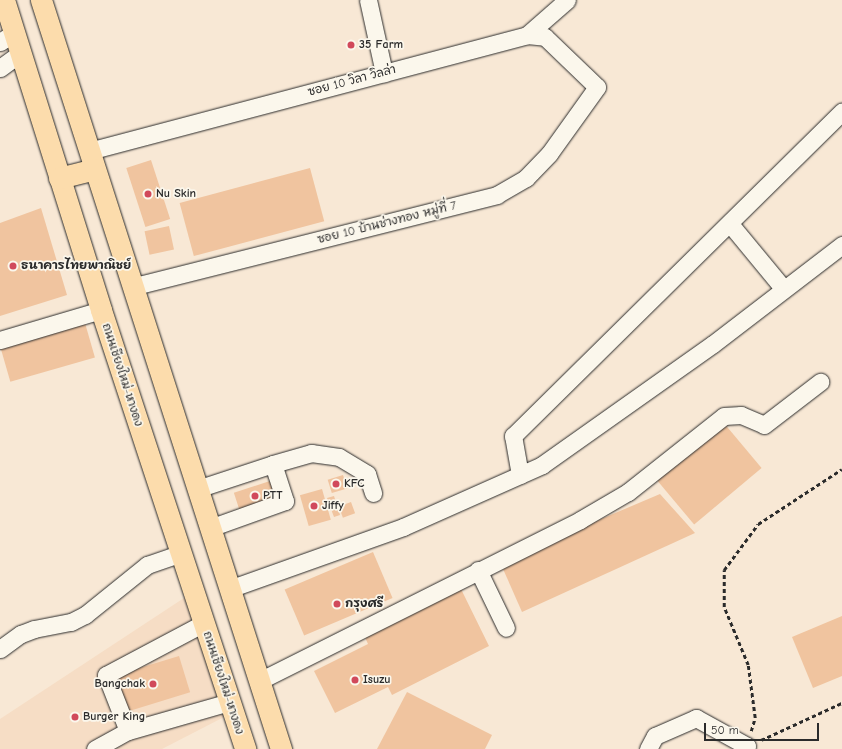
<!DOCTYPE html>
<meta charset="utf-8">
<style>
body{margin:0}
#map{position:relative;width:842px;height:749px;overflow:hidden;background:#f8e8d5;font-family:"Comic Neue","Playpen Sans Thai",sans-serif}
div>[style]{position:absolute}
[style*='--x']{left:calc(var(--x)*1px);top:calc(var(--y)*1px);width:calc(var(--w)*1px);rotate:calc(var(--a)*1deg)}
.built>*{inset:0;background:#f6ddc5}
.building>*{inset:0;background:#f0c49f;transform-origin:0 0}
.path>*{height:2.5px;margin-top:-1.25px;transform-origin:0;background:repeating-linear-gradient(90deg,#2b2b2b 0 4px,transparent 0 7px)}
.roads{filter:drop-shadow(0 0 1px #2b2b2b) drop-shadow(0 0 1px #2b2b2b)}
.minor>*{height:17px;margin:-8.5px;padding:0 8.5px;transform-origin:8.5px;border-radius:8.5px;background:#fbf7ec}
.major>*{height:21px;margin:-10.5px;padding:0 10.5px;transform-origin:10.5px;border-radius:10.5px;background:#fcdcac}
.dots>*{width:11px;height:11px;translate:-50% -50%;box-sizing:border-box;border:2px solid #fbf7ec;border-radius:50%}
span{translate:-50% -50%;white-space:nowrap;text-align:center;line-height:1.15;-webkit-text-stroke:3.5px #fbf7ec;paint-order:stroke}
.poi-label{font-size:12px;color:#2b2b2b;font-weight:700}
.left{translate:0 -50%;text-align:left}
.right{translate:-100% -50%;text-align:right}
.street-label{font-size:12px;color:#2b2b2b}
.scale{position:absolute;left:704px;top:723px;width:115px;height:18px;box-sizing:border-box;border:2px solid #2b2b2b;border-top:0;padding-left:5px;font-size:12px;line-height:14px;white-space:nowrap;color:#2b2b2b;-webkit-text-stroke:3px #fbf7ec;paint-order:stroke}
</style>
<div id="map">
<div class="built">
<i style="clip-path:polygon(187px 596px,226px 716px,162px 749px,0 749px,0 719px)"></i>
</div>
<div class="building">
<i style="left:151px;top:160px;width:62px;height:26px;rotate:72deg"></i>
<i style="left:310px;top:168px;width:55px;height:135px;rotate:75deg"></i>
<i style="clip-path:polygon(41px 208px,67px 295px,0 316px,0 223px)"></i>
<i style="left:169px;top:226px;width:24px;height:25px;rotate:78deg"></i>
<i style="left:85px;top:323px;width:36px;height:88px;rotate:74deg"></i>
<i style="left:723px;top:422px;width:60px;height:88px;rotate:50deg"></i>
<i style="left:343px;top:475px;width:14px;height:16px;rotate:73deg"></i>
<i style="left:270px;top:481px;width:19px;height:38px;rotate:72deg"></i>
<i style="left:322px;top:489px;width:32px;height:23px;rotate:74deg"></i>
<i style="clip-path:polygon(660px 494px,695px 533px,522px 612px,500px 562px)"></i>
<i style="clip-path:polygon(334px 496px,340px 515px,334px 517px,327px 498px)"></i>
<i style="left:351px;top:502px;width:12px;height:13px;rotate:70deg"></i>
<i style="left:373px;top:552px;width:50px;height:96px;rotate:67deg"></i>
<i style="clip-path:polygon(460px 587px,489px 646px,392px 695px,388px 687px,335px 713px,314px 671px,368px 644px,364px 635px)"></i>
<i style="clip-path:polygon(842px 616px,842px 676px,813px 688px,792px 637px)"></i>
<i style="left:179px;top:656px;width:38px;height:67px;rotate:73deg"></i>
<i style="clip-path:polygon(407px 692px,492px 735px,485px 749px,377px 749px)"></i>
</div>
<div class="path">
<i style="--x:751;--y:731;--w:14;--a:-73"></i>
<i style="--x:755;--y:718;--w:53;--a:-97.5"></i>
<i style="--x:748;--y:665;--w:63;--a:-112.5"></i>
<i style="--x:724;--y:607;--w:37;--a:-90"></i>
<i style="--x:724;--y:570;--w:57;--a:-53.5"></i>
<i style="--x:758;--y:524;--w:100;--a:-33.2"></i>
<i style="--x:761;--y:740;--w:89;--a:-24.6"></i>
</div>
<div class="roads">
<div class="minor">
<i style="--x:368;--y:0;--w:75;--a:77.6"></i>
<i style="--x:527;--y:35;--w:53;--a:-41.2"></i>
<i style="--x:0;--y:42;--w:17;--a:-33"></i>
<i style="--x:0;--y:68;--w:26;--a:-36"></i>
<i style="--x:89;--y:151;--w:453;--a:-14.8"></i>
<i style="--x:527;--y:35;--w:18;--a:6"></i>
<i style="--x:545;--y:37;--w:72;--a:43.9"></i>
<i style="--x:597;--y:87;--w:82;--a:125.6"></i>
<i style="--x:549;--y:154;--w:33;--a:134"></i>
<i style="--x:526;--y:178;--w:34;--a:150"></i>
<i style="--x:497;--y:195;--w:376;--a:165.9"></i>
<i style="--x:730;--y:224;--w:83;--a:50.4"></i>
<i style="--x:0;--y:340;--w:105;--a:-16.5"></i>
<i style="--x:273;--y:464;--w:40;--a:-16"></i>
<i style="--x:311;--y:453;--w:28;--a:8"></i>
<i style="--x:339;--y:457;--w:33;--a:31"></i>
<i style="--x:367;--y:474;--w:20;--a:72"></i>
<i style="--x:520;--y:475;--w:40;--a:-100"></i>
<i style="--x:513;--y:436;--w:462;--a:-44.6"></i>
<i style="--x:197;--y:489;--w:80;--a:-18.2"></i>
<i style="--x:273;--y:464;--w:39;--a:72"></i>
<i style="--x:285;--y:501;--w:80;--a:160.2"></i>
<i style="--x:478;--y:570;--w:64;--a:64.2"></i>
<i style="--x:229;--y:589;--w:185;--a:-19.6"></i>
<i style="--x:403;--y:527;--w:152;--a:-24"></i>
<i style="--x:542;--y:465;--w:209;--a:-35.3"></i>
<i style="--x:713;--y:344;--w:163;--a:-37.5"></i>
<i style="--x:204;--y:623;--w:111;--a:152"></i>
<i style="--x:106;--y:675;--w:60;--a:68.6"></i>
<i style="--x:128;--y:731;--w:105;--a:-16"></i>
<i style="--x:0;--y:649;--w:26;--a:-36"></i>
<i style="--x:21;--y:634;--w:14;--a:-21"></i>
<i style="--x:34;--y:629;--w:38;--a:-11"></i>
<i style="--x:71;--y:622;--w:16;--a:-27"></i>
<i style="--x:85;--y:615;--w:80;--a:-38.9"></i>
<i style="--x:147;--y:565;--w:36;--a:-19"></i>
<i style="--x:259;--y:681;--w:359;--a:-26.6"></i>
<i style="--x:580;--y:520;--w:56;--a:-30.3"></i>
<i style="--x:628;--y:492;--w:122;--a:-38.4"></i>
<i style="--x:724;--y:416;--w:17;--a:-3"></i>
<i style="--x:741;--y:415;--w:25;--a:23"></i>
<i style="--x:764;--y:425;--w:71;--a:-37.5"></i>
<i style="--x:95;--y:749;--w:38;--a:-29"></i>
<i style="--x:648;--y:749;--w:15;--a:-62"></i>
<i style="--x:655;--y:736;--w:45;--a:-23.7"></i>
<i style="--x:696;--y:718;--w:58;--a:28.8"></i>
<i style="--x:747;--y:746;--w:4;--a:124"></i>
</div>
<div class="major">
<i style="--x:4;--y:0;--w:325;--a:72.6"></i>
<i style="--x:101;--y:310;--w:462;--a:71.8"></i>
<i style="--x:41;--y:0;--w:787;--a:72.23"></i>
<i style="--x:59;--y:178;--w:36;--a:-14"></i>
</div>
</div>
<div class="dots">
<i style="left:351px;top:45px;background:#d1495b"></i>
<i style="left:148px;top:194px;background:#d1495b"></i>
<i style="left:13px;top:266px;background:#d1495b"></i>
<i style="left:336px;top:484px;background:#d1495b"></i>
<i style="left:255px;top:496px;background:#d1495b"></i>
<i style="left:314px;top:506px;background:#d1495b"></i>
<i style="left:337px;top:604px;background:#d1495b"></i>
<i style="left:355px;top:680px;background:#d1495b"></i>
<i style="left:153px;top:684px;background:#d1495b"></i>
<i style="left:75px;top:717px;background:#d1495b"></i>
</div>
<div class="poi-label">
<span class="left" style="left:359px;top:45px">35 Farm</span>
<span class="left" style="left:156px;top:194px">Nu Skin</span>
<span class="left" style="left:21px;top:266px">ธนาคารไทยพาณิชย์</span>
<span class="left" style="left:344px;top:484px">KFC</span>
<span class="left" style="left:263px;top:496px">PTT</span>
<span class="left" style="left:322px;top:506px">Jiffy</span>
<span class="left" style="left:345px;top:604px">กรุงศรี</span>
<span class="left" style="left:363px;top:680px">Isuzu</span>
<span class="right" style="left:145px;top:684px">Bangchak</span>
<span class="left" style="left:83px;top:717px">Burger King</span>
</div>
<div class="street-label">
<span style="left:352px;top:81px;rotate:-15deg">ซอย 10 วิลา วิลล่า</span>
<span style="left:387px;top:223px;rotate:-14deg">ซอย 10 บ้านช่างทอง หมู่ที่ 7</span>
<span style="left:122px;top:375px;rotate:72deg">ถนนเชียงใหม่-หางดง</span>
<span style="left:223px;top:683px;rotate:72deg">ถนนเชียงใหม่-หางดง</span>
</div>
<div class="scale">50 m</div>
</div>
